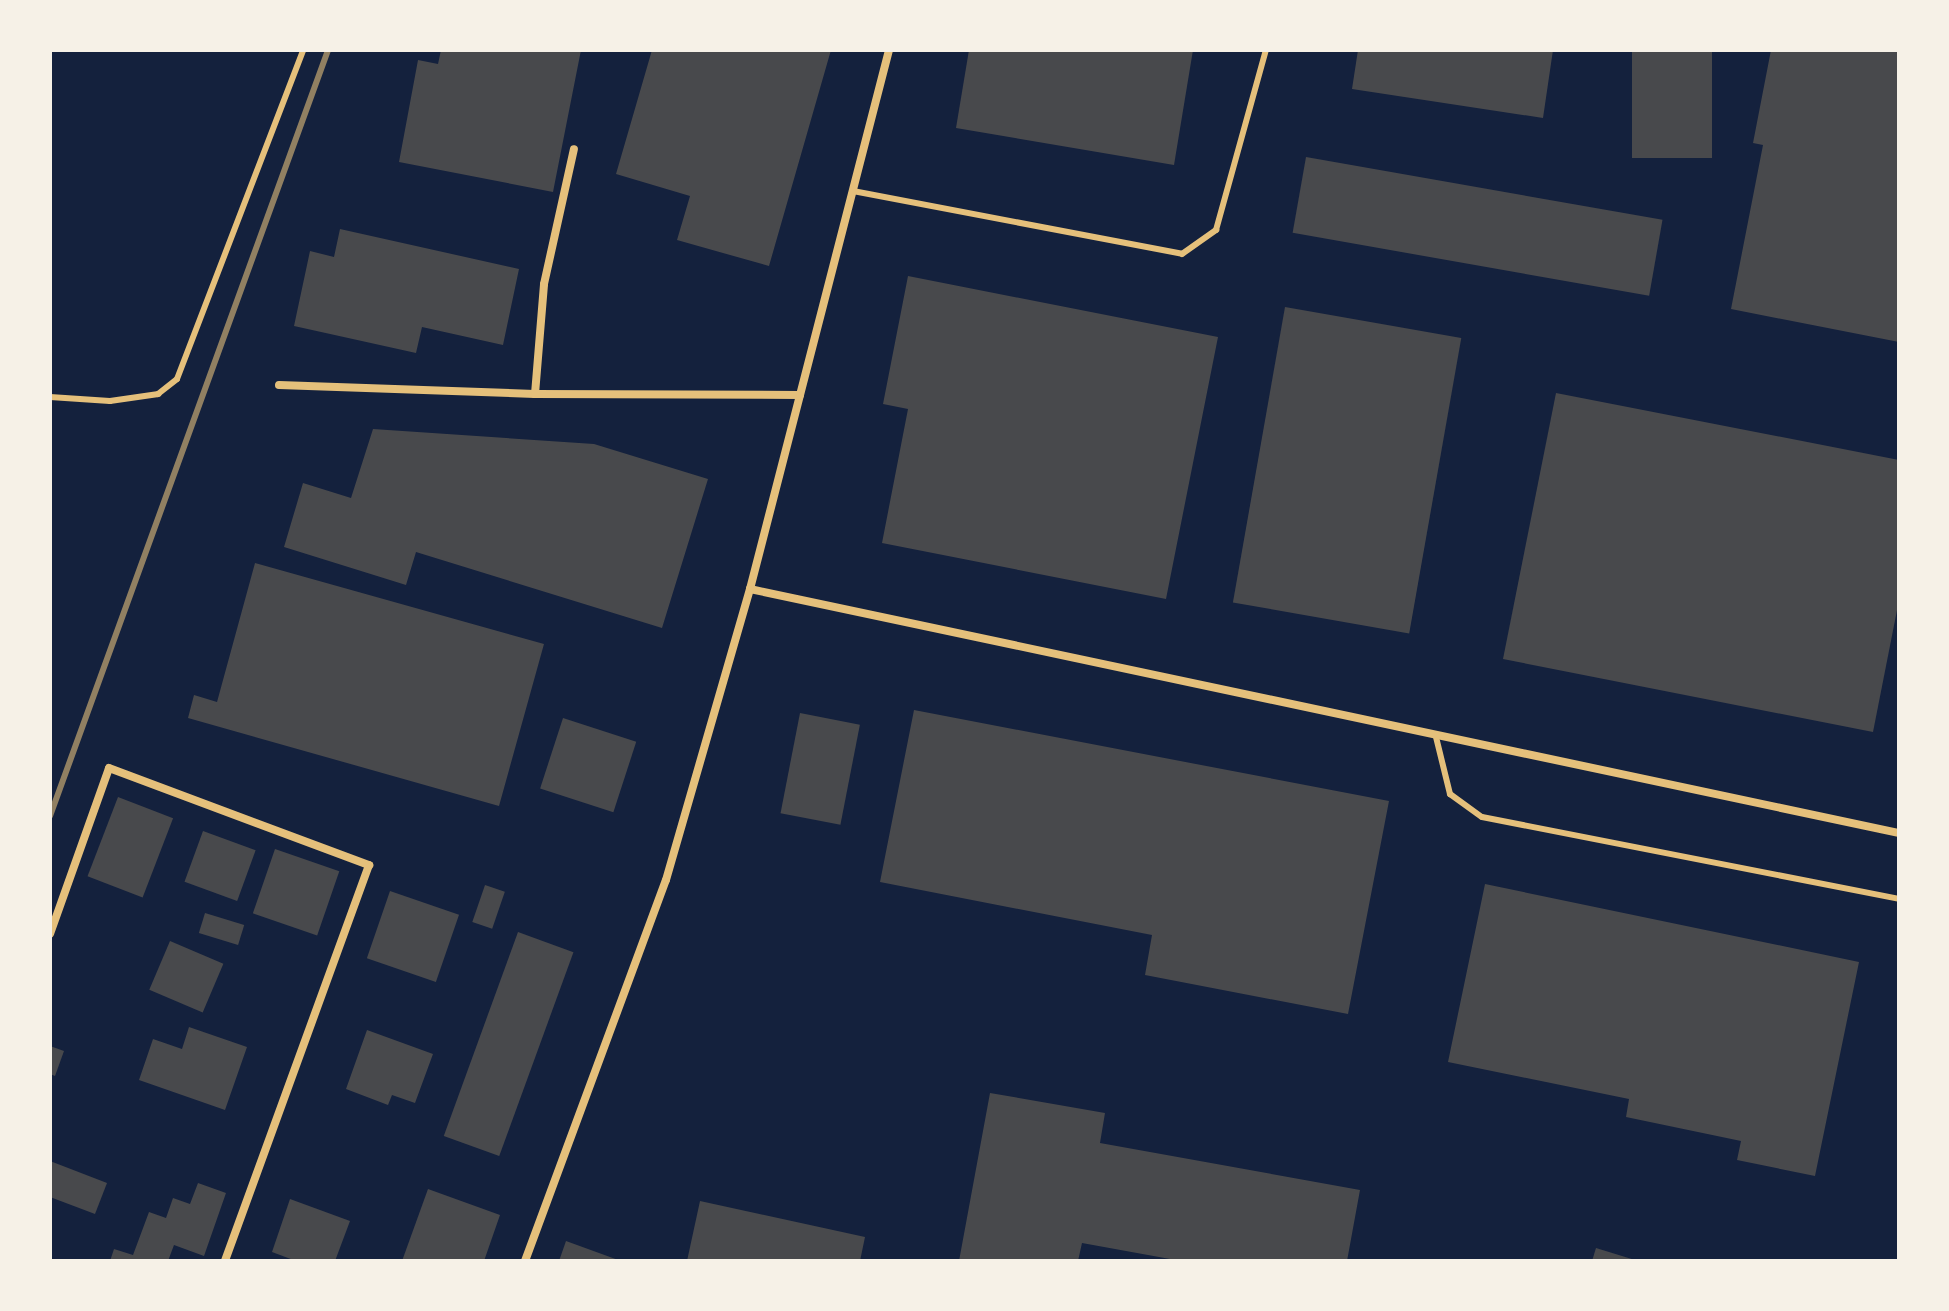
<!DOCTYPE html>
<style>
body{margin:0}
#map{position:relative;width:1949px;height:1311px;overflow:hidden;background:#14213d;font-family:Karla,sans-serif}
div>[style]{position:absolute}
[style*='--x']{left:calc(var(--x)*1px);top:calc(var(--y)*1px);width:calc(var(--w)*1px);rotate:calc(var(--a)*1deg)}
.building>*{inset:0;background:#48494c;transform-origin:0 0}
.service>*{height:6px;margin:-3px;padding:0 3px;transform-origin:3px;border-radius:3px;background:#e5c07b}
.minor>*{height:8px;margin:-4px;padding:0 4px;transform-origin:4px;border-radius:4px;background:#e5c07b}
.rail>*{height:6px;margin:-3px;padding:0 3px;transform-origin:3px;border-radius:3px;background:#918062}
span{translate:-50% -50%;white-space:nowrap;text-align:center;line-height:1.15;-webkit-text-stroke:8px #f6f1e7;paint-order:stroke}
.frame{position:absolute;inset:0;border:52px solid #f6f1e7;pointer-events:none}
</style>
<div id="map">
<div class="building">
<i style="clip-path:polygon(441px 50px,581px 50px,553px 192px,399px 162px,418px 60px,438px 64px)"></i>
<i style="clip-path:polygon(652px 50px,831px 50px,769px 266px,677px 240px,690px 196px,616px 174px)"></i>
<i style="clip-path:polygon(969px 50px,1193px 50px,1174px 165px,956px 128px)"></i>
<i style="clip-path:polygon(1358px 50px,1553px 50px,1543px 118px,1352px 89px)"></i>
<i style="left:1632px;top:50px;width:80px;height:108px"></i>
<i style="clip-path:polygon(1771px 50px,1899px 50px,1899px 342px,1731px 309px,1763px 145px,1753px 143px)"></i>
<i style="left:1306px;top:157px;width:362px;height:77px;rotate:10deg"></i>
<i style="clip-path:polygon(340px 229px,519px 269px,503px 345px,422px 327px,416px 353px,294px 326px,310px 251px,334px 257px)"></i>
<i style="clip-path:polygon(908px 276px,1218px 337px,1166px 599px,882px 543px,908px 409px,883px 404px)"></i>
<i style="left:1285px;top:307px;width:179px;height:300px;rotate:10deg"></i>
<i style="clip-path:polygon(1556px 393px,1899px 460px,1899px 600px,1873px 732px,1503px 659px)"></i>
<i style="clip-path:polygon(373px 429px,594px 444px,708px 479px,662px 628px,416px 552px,406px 585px,284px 547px,303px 483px,351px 498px)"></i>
<i style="clip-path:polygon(255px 563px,544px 644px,499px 806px,188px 718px,194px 695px,217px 702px)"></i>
<i style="clip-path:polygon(914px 710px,1389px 801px,1348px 1014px,1145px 975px,1152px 935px,880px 882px)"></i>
<i style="left:800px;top:713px;width:61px;height:102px;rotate:11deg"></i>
<i style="left:563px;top:718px;width:77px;height:74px;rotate:18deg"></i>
<i style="left:118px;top:797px;width:59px;height:85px;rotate:21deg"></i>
<i style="left:203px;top:831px;width:56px;height:54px;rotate:20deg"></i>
<i style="left:275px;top:849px;width:68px;height:68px;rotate:19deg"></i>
<i style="clip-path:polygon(1485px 884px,1859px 962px,1815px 1176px,1737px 1160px,1741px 1141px,1626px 1117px,1629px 1099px,1448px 1062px)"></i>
<i style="left:485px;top:885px;width:21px;height:39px;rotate:19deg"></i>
<i style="left:390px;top:891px;width:73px;height:71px;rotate:19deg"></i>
<i style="left:205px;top:913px;width:41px;height:21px;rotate:17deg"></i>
<i style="left:518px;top:932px;width:59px;height:217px;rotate:20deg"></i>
<i style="left:170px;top:941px;width:58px;height:53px;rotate:23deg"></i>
<i style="clip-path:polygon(189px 1027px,247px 1047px,225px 1110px,139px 1080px,153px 1039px,182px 1049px)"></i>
<i style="clip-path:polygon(367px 1030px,433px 1054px,415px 1103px,392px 1095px,388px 1105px,346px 1089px)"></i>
<i style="clip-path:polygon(50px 1046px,64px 1051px,55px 1076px,50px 1074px)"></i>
<i style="clip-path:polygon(990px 1093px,1105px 1113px,1100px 1143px,1360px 1190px,1347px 1261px,1181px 1261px,1082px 1243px,1078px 1261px,959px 1261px)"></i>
<i style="clip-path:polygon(50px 1161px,107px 1183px,95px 1214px,50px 1197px)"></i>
<i style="clip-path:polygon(198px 1183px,226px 1193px,204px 1256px,174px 1245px,168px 1261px,110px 1261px,114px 1249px,133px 1255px,149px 1212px,166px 1218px,173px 1198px,190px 1204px)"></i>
<i style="clip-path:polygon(428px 1189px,500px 1215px,484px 1261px,402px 1261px)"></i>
<i style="clip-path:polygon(290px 1199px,350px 1221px,335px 1261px,296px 1261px,272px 1252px)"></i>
<i style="clip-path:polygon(700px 1201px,865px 1237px,860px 1261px,687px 1261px)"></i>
<i style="clip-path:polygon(566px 1241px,621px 1261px,559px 1261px)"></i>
<i style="clip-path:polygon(1596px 1248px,1635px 1260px,1634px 1261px,1592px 1261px)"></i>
</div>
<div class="service">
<i style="--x:853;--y:191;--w:335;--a:10.8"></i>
<i style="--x:1182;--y:254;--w:42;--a:-35.2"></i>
<i style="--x:1216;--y:230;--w:187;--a:-74.5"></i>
<i style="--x:50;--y:397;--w:60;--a:3.8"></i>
<i style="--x:110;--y:401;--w:49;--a:-8.3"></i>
<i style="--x:158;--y:394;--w:24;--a:-38"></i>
<i style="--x:177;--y:379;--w:352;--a:-69"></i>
<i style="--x:1436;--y:737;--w:59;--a:76.2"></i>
<i style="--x:1450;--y:794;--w:39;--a:36"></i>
<i style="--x:1482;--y:817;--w:425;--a:11.1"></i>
</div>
<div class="minor">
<i style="--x:279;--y:385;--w:256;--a:2"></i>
<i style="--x:535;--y:394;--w:265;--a:0.2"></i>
<i style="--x:535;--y:394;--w:110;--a:-85.3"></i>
<i style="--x:544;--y:284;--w:138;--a:-77.5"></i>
<i style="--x:750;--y:589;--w:1175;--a:11.99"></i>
<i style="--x:50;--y:934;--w:176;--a:-70.4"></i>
<i style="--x:109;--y:768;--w:278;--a:20.5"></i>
<i style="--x:369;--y:865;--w:421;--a:110"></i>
<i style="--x:525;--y:1261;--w:406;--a:-69.7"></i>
<i style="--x:666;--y:880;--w:303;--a:-73.9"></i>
<i style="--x:750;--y:589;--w:557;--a:-75.54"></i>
</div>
<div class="rail">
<i style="--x:50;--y:816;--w:815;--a:-70.05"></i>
</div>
<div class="frame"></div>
</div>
